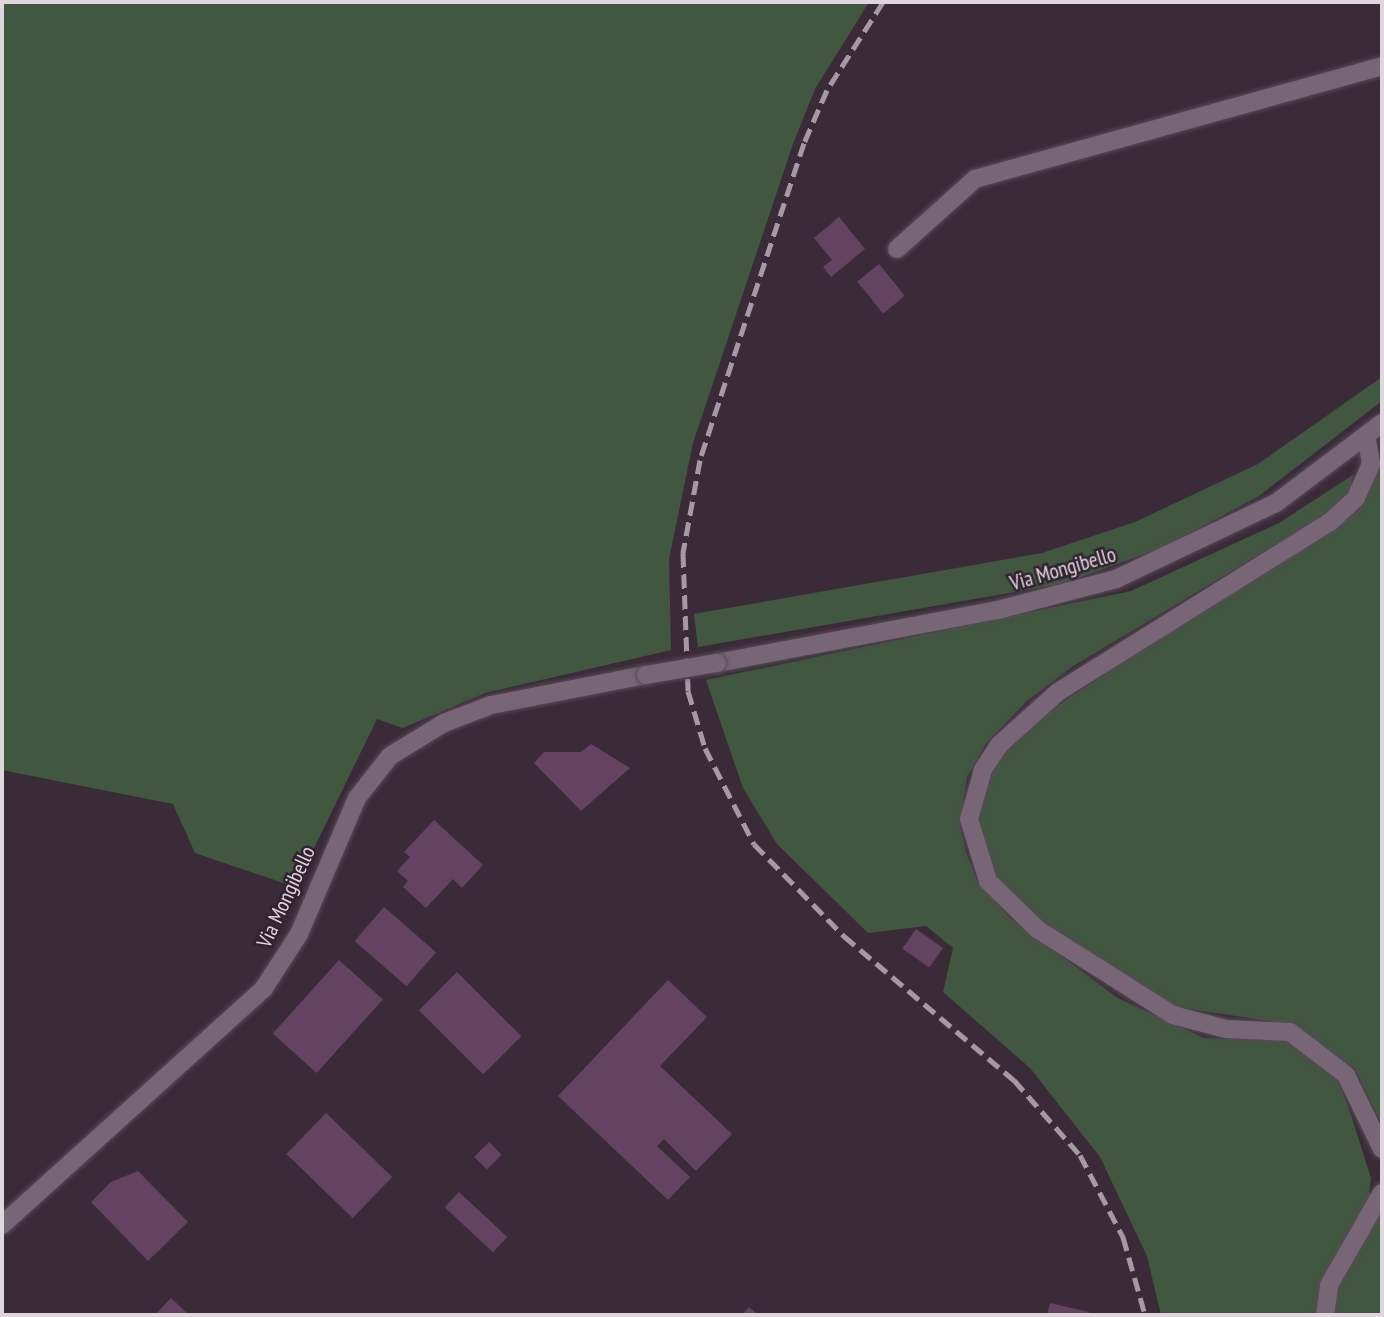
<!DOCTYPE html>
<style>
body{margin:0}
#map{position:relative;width:1384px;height:1317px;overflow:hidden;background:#3b2b39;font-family:"PT Sans Narrow",sans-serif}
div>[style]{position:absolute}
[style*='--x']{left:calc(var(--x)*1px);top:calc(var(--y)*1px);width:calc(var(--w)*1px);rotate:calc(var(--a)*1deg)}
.green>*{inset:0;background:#415740}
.building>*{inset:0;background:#644261;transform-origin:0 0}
.roads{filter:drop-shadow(0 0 2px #574a55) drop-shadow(0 0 2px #574a55)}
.minor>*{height:18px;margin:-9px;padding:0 9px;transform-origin:9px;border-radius:9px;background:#786676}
.rail>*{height:5px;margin-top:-2.5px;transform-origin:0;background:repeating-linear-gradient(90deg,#a599a3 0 14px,transparent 0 21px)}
.bridges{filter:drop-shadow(0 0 2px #574a55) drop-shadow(0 0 2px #574a55)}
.minor-bridge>*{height:18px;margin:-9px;padding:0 9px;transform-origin:9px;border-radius:9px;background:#786676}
span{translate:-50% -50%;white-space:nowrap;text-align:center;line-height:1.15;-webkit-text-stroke:5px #31222f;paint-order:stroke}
.street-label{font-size:21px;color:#e0d6de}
.frame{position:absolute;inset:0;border:4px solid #e0d6de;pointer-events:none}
</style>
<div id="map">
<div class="green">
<i style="clip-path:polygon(2px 2px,869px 2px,815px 89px,793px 144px,693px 443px,669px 559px,671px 650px,485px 693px,403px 728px,377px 719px,295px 887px,195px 853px,173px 804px,2px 770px)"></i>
<i style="clip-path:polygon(1382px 377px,1382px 401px,1259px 496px,1164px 547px,1062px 584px,698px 647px,694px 614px,1042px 553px,1135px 522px,1258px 464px)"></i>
<i style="clip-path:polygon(1382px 460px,1382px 1125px,1355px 1069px,1289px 1024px,1176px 1007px,1028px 913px,993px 874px,978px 834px,983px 797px,1000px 755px,1042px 716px,1363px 502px)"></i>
<i style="clip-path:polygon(1353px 475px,1351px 491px,1325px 515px,1072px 667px,1027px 701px,986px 743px,967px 777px,960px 826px,966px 852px,978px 883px,1010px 918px,1118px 998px,1204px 1038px,1287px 1040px,1339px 1082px,1350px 1112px,1371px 1178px,1369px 1193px,1382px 1204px,1382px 1315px,1161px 1315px,1147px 1256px,1100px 1157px,1030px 1068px,943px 992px,953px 948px,926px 926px,868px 933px,777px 844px,743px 788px,706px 680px,1131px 591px,1279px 523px)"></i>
</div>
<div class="building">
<i style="clip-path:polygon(839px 217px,865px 249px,831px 277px,823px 267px,832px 260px,814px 238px)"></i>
<i style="left:879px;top:264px;width:41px;height:28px;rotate:51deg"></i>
<i style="clip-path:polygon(591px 744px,630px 768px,581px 811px,534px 763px,544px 752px,581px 752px)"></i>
<i style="clip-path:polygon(434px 820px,483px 865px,462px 888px,453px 879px,426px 908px,403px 887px,408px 881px,397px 871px,410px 857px,404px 852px)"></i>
<i style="left:384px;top:907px;width:69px;height:45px;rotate:41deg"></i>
<i style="left:916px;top:929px;width:33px;height:24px;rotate:35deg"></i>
<i style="left:339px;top:960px;width:59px;height:99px;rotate:42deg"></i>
<i style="left:457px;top:972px;width:91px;height:54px;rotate:45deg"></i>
<i style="clip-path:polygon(668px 980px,707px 1017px,660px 1066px,732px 1134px,696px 1171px,664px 1139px,657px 1146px,690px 1177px,668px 1200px,558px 1096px)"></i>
<i style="left:326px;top:1113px;width:92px;height:57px;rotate:44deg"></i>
<i style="left:489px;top:1142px;width:18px;height:21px;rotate:45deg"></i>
<i style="clip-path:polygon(138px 1171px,188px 1222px,148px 1261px,91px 1202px,111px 1182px)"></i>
<i style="left:459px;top:1192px;width:66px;height:21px;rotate:43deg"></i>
<i style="clip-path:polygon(171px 1298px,189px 1315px,155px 1315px)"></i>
<i style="clip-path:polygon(1050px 1303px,1089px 1312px,1088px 1315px,1047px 1315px)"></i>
<i style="clip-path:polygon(749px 1307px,758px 1315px,742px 1315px)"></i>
</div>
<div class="roads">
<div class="minor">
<i style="--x:897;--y:249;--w:105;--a:-41.9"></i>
<i style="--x:975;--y:179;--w:422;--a:-15.5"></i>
<i style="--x:1366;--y:435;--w:29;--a:80"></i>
<i style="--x:1371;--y:464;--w:37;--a:114"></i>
<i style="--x:1356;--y:498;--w:35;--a:137"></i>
<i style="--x:1330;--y:522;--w:321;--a:148"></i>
<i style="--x:1058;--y:692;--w:79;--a:138.1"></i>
<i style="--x:999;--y:745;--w:30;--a:123"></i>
<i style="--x:983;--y:770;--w:51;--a:105.9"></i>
<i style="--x:969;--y:819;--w:65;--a:73"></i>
<i style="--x:988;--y:881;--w:69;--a:44.4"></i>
<i style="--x:1037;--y:929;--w:161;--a:32.3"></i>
<i style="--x:1173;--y:1015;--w:55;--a:14.8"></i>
<i style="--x:1226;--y:1029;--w:64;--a:2.7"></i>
<i style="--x:1290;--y:1032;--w:71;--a:37.5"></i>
<i style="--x:1346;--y:1075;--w:82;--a:64.1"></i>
<i style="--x:717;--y:663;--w:286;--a:-10.7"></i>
<i style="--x:998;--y:610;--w:122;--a:-14.7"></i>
<i style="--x:1116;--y:579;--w:177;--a:-25.4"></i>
<i style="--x:1276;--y:503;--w:133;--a:-37"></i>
<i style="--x:2;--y:1225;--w:353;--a:-42.1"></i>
<i style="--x:264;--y:988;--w:64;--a:-57.1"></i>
<i style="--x:299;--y:934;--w:148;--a:-66.9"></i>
<i style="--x:357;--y:798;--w:53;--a:-51.8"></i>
<i style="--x:390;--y:756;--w:63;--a:-31.4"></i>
<i style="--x:444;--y:723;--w:50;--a:-21"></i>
<i style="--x:491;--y:705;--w:158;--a:-11"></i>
<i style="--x:1325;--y:1315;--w:30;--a:-82"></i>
<i style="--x:1329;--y:1285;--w:106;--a:-60.1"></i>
</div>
</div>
<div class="rail">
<i style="--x:883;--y:2;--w:104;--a:122.5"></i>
<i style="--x:827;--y:90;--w:58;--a:113.5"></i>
<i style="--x:804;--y:143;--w:334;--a:108.2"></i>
<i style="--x:700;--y:460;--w:95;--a:100.4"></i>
<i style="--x:683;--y:553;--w:138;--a:87.9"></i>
<i style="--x:688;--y:691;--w:59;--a:73.4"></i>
<i style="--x:705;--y:748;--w:108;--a:63"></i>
<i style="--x:754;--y:844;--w:129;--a:45.6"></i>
<i style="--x:844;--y:936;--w:223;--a:40.3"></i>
<i style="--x:1014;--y:1080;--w:100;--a:48.7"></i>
<i style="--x:1080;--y:1155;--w:93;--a:62.3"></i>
<i style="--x:1123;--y:1237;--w:81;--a:74.2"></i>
</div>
<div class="bridges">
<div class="minor-bridge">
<i style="--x:646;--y:675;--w:72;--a:-9.6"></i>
</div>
</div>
<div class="street-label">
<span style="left:1063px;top:569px;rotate:-16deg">Via Mongibello</span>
<span style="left:286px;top:897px;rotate:-65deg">Via Mongibello</span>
</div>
<div class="frame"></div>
</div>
